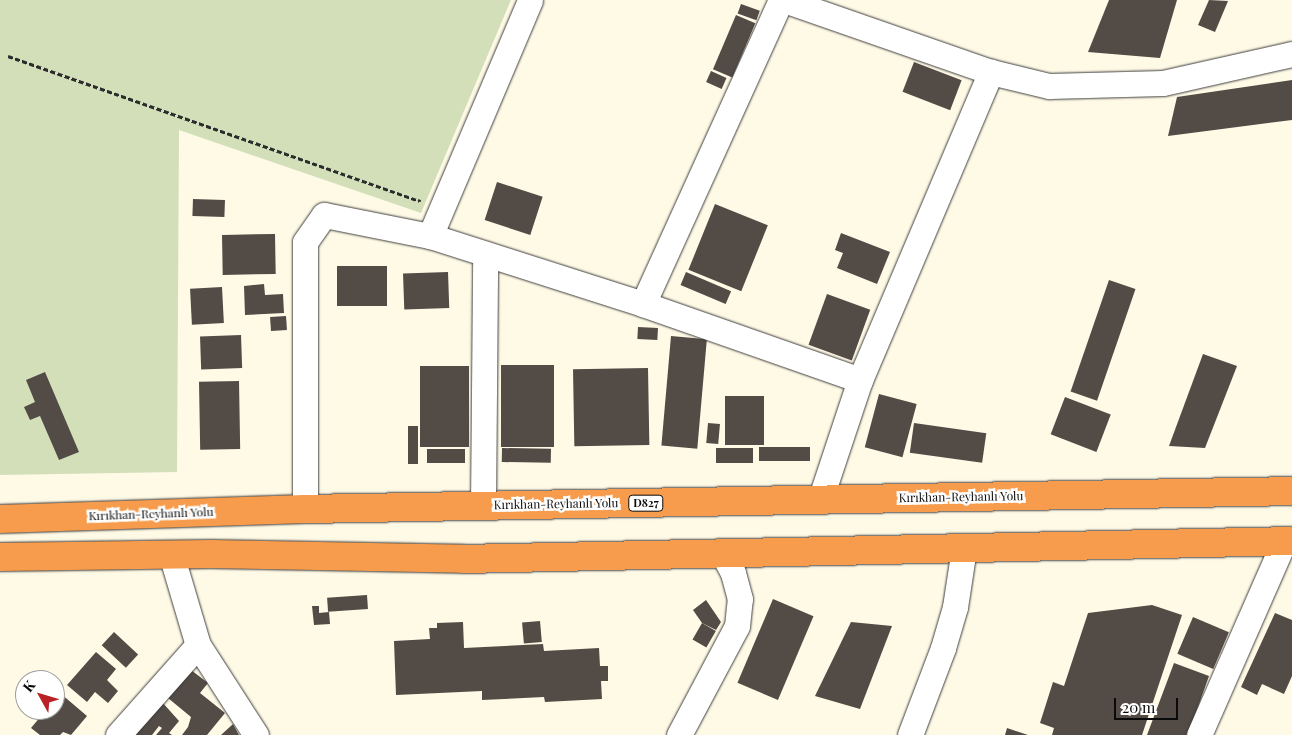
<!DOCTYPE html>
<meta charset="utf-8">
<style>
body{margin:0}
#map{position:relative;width:1292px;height:735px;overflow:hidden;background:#fffae6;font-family:"Playfair Display",serif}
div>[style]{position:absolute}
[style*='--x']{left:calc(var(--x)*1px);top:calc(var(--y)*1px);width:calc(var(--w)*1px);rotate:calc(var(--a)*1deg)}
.cemetery>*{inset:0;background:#d2dfb9}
.building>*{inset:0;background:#524b46;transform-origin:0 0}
.path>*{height:3px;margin-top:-1.5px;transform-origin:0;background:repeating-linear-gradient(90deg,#2c2c2c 0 5px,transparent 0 7.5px)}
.roads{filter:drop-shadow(0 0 1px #3d3d3d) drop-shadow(0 0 1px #3d3d3d)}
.street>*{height:25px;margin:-12.5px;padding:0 12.5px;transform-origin:12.5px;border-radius:12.5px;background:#fff}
.highway>*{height:28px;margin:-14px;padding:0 14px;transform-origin:14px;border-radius:14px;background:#f79c4c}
span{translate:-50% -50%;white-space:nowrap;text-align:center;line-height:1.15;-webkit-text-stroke:5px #fff;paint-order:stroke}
.shield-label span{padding:1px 4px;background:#fff;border:1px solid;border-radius:4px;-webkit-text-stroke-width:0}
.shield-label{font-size:11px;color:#0a0a0a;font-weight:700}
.street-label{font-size:12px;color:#0a0a0a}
.north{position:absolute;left:15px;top:670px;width:50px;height:50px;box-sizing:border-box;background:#fff;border:1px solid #9d9d9d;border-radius:50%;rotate:309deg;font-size:14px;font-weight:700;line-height:20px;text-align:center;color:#0a0a0a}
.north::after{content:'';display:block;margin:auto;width:18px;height:22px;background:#ba2127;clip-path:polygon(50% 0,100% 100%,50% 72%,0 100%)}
.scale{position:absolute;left:1114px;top:698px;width:64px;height:22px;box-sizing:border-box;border:2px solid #0a0a0a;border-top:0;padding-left:6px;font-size:15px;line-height:18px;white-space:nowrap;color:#0a0a0a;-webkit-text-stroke:4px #fff;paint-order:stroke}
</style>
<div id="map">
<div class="cemetery">
<i style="clip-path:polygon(0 0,511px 0,421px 213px,179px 130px,177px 472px,0 475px)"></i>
</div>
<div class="building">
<i style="clip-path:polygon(1109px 0,1177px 0,1160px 58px,1088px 52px)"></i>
<i style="clip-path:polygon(1209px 0,1228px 1px,1215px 32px,1198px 25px)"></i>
<i style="left:741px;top:4px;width:20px;height:10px;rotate:20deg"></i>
<i style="left:736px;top:15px;width:21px;height:59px;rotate:23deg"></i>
<i style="left:914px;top:62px;width:51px;height:32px;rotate:21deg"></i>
<i style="left:711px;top:71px;width:17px;height:12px;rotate:24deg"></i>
<i style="clip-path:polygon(1292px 80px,1292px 120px,1168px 136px,1177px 97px)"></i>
<i style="left:497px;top:182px;width:48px;height:40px;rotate:18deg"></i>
<i style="left:193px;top:199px;width:32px;height:17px;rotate:2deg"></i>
<i style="left:715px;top:204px;width:57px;height:71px;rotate:22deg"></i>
<i style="clip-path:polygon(841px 233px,890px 252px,877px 284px,837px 268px,843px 253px,835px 250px)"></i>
<i style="left:275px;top:234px;width:40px;height:53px;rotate:89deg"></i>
<i style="left:337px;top:266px;width:50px;height:40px"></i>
<i style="left:448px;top:272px;width:36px;height:45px;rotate:88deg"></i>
<i style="left:686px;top:272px;width:49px;height:14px;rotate:23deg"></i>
<i style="left:1109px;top:280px;width:28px;height:118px;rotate:19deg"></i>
<i style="clip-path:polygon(264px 284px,265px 295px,283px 294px,284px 313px,245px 315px,244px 286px)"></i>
<i style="left:222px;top:287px;width:36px;height:32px;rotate:87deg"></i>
<i style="left:827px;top:294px;width:46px;height:54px;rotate:20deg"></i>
<i style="left:286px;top:316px;width:14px;height:16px;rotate:86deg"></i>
<i style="left:638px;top:327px;width:20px;height:12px;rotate:3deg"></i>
<i style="left:241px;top:335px;width:33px;height:41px;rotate:88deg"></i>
<i style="left:671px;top:336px;width:36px;height:110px;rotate:5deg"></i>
<i style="clip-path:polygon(1203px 354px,1237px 366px,1205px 448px,1169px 446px)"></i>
<i style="left:501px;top:365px;width:53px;height:82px"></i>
<i style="left:469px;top:366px;width:81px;height:49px;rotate:90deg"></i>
<i style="left:648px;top:368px;width:77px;height:75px;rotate:89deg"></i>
<i style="clip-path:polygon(45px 372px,79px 452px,59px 460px,40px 416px,30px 420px,24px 407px,35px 402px,26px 380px)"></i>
<i style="left:239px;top:381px;width:68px;height:40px;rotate:89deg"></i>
<i style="left:879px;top:394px;width:39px;height:55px;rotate:15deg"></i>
<i style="left:725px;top:396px;width:39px;height:49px"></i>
<i style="left:1065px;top:397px;width:49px;height:40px;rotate:21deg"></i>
<i style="left:708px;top:423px;width:12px;height:20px;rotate:5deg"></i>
<i style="left:914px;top:423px;width:73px;height:30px;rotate:8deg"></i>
<i style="left:408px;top:426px;width:10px;height:38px"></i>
<i style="left:759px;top:447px;width:51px;height:14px"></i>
<i style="left:502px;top:448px;width:49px;height:14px;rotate:1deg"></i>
<i style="left:716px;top:448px;width:37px;height:15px"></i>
<i style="left:465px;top:449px;width:14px;height:38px;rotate:90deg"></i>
<i style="left:367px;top:595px;width:14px;height:40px;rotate:86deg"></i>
<i style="left:773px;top:599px;width:44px;height:91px;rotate:23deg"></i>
<i style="clip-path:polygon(706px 600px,721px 622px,716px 630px,702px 623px,693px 610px)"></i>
<i style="clip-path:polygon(1152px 605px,1182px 615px,1142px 735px,1052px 735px,1054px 728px,1040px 723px,1053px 682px,1064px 686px,1088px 613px)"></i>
<i style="clip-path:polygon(312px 606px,319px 606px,319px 613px,329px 612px,330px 624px,314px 625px)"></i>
<i style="clip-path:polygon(1275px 613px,1292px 620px,1292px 676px,1284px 694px,1262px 684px,1257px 695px,1241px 687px)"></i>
<i style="left:1193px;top:617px;width:39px;height:40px;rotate:23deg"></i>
<i style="left:540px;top:621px;width:21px;height:18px;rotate:85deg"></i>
<i style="clip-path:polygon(463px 622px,464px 648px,543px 644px,544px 651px,599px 648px,600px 666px,608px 666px,608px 681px,601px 681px,602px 699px,545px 702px,544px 697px,482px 700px,482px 691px,396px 695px,394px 641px,430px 639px,429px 628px,437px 628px,437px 623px)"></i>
<i style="clip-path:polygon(851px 622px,892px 626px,860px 709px,815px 696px)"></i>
<i style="left:702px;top:623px;width:16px;height:19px;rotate:30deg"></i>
<i style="left:114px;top:632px;width:33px;height:18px;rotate:43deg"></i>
<i style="clip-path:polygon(96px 652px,116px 669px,107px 680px,118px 691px,108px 703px,95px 692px,87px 702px,67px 685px)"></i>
<i style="clip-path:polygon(1174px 663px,1209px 676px,1188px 735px,1147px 735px)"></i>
<i style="clip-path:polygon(191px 670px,208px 683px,200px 693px,225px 713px,207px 735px,182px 735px,188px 727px,191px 717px,168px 698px)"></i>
<i style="clip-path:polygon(60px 693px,87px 716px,71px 735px,63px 732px,60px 735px,40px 735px,31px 728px,46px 710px,55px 710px,55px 700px)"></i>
<i style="clip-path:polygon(162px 702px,179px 721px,169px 733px,172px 735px,156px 735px,162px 728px,159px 726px,152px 735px,135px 735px)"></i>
<i style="clip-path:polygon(233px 724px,239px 735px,221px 735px)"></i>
<i style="clip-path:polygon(1007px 728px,1028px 735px,1005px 735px)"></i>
</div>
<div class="path">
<i style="--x:8;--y:56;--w:436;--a:19.4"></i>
<i style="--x:419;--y:201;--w:2;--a:-63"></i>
</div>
<div class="roads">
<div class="street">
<i style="--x:784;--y:0;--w:219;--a:19.2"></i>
<i style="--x:991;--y:72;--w:60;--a:13.6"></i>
<i style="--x:1049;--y:86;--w:114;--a:-1.5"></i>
<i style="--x:1163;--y:83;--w:132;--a:-12.7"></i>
<i style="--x:430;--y:236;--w:256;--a:-67"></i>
<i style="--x:643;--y:304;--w:334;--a:-65.6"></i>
<i style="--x:820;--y:500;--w:126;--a:-71.6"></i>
<i style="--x:860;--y:380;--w:335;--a:-67"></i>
<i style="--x:483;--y:506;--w:252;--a:-89.5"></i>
<i style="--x:305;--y:509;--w:267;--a:-90"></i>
<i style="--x:305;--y:242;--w:33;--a:-55"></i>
<i style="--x:324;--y:215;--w:108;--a:11.2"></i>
<i style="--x:430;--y:236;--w:224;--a:17.7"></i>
<i style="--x:643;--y:304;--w:230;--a:19.3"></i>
<i style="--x:171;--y:554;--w:95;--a:73.5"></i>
<i style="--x:198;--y:645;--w:107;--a:57.2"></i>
<i style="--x:118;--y:735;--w:120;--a:-48.4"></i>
<i style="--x:679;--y:735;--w:123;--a:-62"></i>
<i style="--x:737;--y:626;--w:27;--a:-84"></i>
<i style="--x:740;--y:599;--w:27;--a:-105"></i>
<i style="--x:733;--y:573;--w:21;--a:-118"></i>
<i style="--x:910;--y:735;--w:93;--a:-69.2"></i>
<i style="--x:943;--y:648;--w:43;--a:-73.7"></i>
<i style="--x:955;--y:607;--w:60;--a:-81.3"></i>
<i style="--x:1199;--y:735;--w:212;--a:-66.3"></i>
</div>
<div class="highway">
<i style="--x:0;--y:519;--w:305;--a:-1.9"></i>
<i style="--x:305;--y:509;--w:987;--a:-1.04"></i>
<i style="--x:0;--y:557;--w:211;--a:-0.8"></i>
<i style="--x:211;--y:554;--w:252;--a:1.1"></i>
<i style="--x:463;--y:559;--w:829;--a:-1.24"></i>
</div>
</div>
<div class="shield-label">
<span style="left:646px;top:503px">D827</span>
</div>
<div class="street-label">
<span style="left:961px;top:497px;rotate:-1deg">Kırıkhan-Reyhanlı Yolu</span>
<span style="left:556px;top:504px;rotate:-1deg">Kırıkhan-Reyhanlı Yolu</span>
<span style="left:151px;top:514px;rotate:-2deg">Kırıkhan-Reyhanlı Yolu</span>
</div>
<div class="north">K</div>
<div class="scale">20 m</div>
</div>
